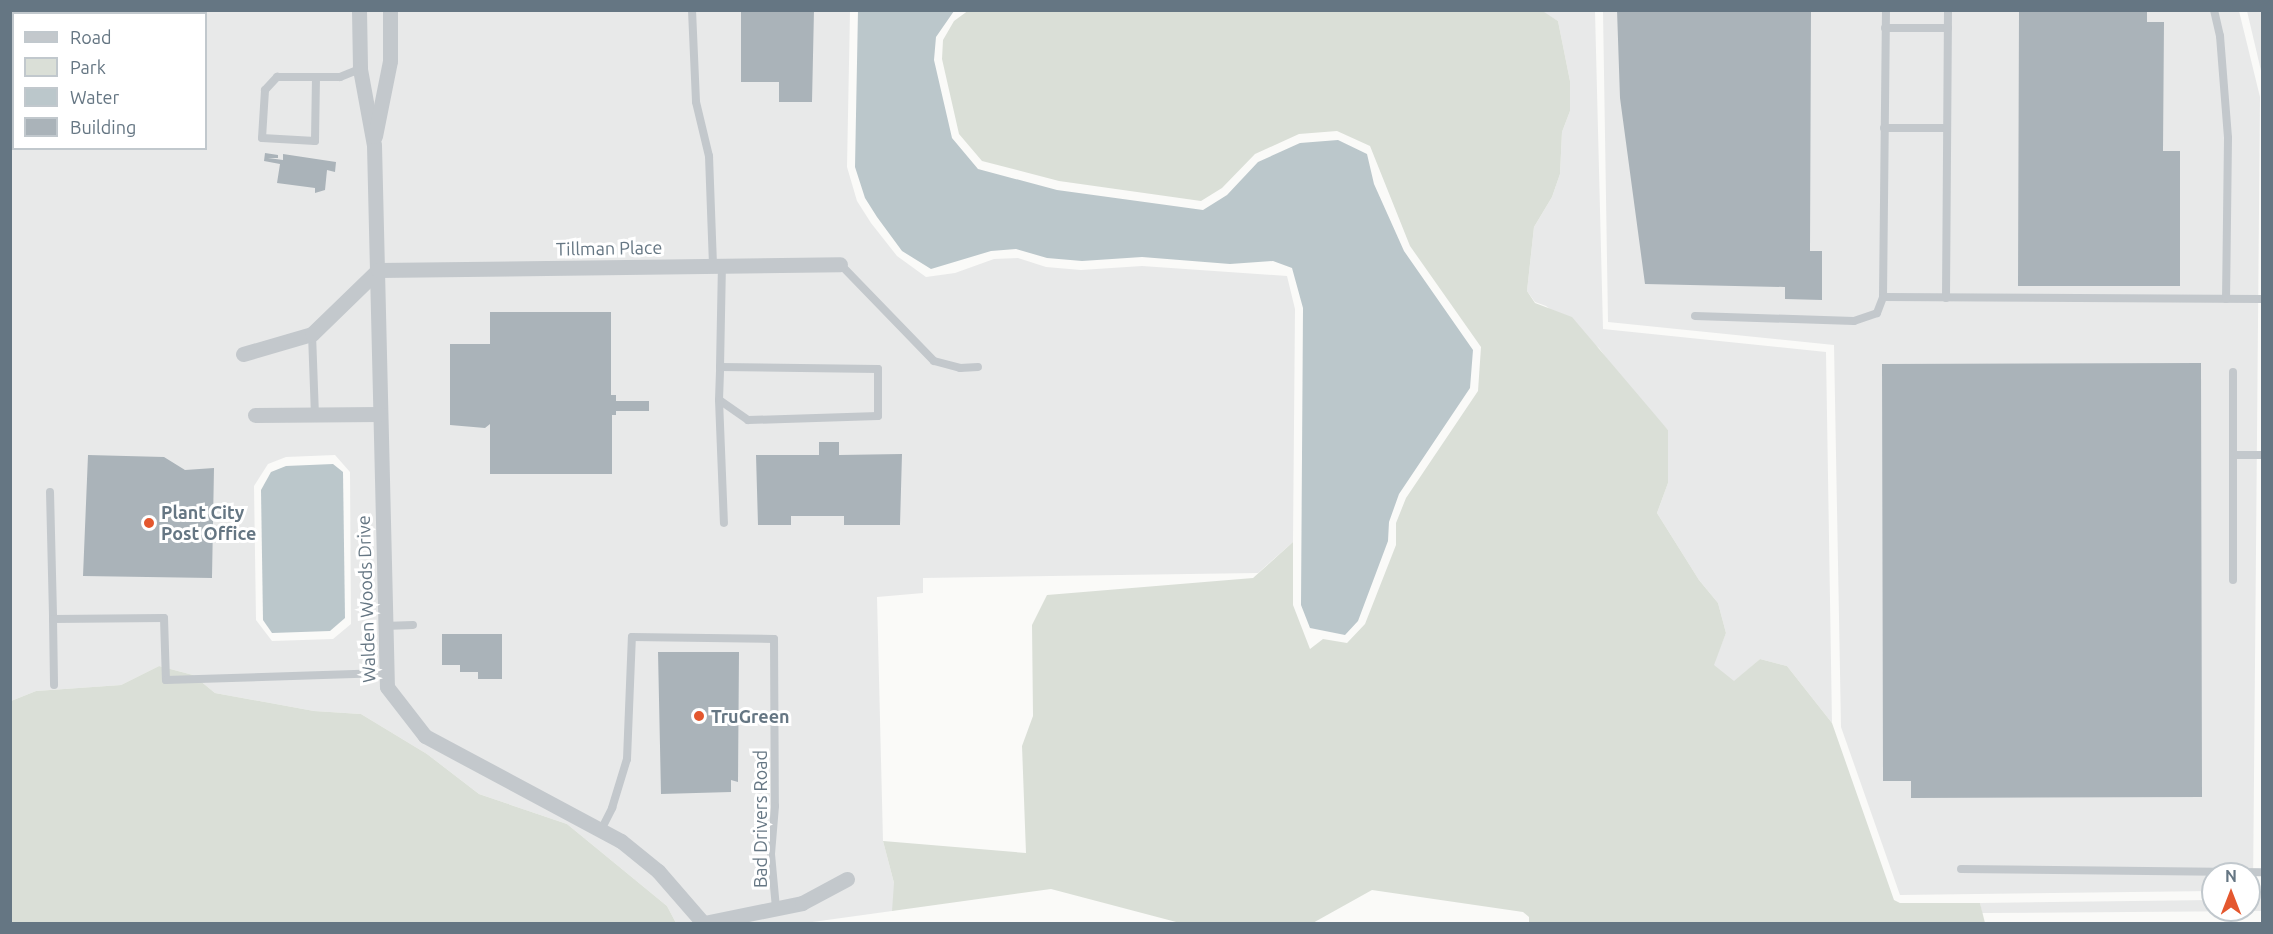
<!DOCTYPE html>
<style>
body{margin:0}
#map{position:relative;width:2273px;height:934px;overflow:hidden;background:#fafaf8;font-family:Ubuntu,sans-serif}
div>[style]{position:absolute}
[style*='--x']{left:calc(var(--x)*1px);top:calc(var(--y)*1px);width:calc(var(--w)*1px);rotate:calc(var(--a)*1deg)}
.built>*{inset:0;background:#e8e9e9}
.green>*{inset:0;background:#dadfd7}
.water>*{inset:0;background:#bbc7cb}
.building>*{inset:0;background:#aab3b9}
.lane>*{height:8px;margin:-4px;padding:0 4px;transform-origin:4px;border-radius:4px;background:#c3c8cc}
.street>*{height:15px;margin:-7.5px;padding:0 7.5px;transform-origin:7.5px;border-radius:7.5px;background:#c3c8cc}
.dots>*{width:16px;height:16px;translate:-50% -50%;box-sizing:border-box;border:3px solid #fff;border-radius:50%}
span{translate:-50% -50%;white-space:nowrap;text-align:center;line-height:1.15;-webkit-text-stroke:6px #fff;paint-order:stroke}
.street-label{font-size:18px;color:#657683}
.poi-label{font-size:18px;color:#657683;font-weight:700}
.left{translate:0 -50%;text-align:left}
.frame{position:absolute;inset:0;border:12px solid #657683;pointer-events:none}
.legend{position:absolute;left:12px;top:12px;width:195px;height:138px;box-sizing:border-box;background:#fff;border:2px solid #c1c8cd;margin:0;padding:8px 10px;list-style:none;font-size:18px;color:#657683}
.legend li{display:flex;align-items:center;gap:12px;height:30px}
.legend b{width:30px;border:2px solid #c1c8cd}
.north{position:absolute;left:2201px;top:862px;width:60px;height:60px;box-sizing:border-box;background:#fff;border:2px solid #c1c8cd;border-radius:50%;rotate:0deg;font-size:16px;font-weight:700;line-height:24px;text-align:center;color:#657683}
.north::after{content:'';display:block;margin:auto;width:21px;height:27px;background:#e4572e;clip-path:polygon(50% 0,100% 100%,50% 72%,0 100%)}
</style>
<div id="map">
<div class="built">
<i style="clip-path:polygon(evenodd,11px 11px,850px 11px,847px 167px,857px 201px,871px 223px,897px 256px,926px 277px,955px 273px,994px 259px,1018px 258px,1046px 267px,1081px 270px,1142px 266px,1287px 276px,1295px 309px,1293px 542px,1258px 573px,923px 578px,923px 593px,877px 597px,883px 841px,894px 883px,894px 906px,892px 911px,798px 924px,676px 923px,667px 906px,567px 824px,479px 794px,427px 754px,361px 714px,314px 711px,215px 693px,193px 675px,159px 666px,121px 685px,36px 691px,11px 701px,11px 11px,14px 14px,206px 14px,206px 148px,14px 148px,14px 14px,11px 11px,335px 455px,350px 472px,351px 624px,333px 639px,272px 641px,256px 620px,254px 486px,268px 464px,286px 457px,335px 455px)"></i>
<i style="clip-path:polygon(1541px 11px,1595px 11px,1603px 329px,1826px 352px,1832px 723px,1787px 666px,1760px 659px,1734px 682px,1713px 665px,1726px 633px,1718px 603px,1699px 580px,1657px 513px,1668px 483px,1668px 430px,1626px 385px,1599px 348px,1546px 306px,1535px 302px,1527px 291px,1534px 227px,1552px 197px,1560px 174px,1562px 132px,1570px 111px,1570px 81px,1558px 21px)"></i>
<i style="clip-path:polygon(1603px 11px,2239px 11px,2260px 97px,2253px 891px,2249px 891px,2249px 874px,2213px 874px,2213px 891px,1900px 895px,1841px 727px,1834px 345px,1608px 322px)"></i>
<i style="clip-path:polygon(2247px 11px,2262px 11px,2262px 75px)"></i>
<i style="clip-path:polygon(2262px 709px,2262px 911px,1982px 913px,1980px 903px,2213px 900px,2213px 910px,2249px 910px,2249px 899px,2261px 893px)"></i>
</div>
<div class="green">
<i style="clip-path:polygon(969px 10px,1541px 10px,1558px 21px,1570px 81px,1570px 111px,1562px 132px,1560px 174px,1552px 197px,1534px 227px,1527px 291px,1535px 303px,1572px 317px,1668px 430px,1668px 483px,1657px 513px,1699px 580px,1718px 603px,1726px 633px,1714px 665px,1734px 681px,1760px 659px,1787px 666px,1832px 723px,1894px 900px,1900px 903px,1980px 903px,1985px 923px,1529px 923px,1529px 917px,1523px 912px,1372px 890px,1311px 924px,1180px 923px,1051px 889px,892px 911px,894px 883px,883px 841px,1026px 853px,1022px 746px,1033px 716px,1032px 625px,1047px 595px,1253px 578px,1293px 542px,1293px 605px,1310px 649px,1323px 639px,1347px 643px,1365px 624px,1396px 545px,1396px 523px,1406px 498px,1478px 391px,1481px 347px,1410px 246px,1370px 146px,1337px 131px,1299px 134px,1255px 154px,1222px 188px,1201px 201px,1059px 181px,982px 161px,959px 134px,942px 59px,943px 40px,954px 21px)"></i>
<i style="clip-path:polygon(159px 666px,193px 675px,215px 693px,314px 711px,361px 714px,427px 754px,479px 794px,567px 824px,667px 906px,676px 923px,11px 924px,11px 701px,36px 691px,121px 685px)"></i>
</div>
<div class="water">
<i style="clip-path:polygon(858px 10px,954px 11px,936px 37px,934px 60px,952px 138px,978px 169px,1057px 190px,1203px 210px,1227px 195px,1258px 162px,1300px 143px,1338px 140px,1367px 154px,1374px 184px,1404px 251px,1473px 350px,1470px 388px,1399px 494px,1389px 522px,1388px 541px,1358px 621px,1345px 635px,1310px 628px,1301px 605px,1303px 308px,1292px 268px,1273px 261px,1230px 264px,1142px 257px,1082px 261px,1047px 258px,1016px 249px,991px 251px,931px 269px,902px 251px,877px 217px,865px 198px,855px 167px)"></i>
<i style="clip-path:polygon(333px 464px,343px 472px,345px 618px,330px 631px,272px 633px,263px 620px,261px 490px,271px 472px,286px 466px)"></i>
</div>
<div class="building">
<i style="clip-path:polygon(741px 10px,814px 10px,812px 102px,779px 102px,779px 82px,741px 82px)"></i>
<i style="clip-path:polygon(1617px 10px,1811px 10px,1810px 251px,1822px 251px,1822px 300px,1785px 299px,1785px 287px,1645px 284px,1620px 98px)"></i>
<i style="clip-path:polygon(2019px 10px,2147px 10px,2147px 22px,2164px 22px,2163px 151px,2180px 151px,2180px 286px,2018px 286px)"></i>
<i style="clip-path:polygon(265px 153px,278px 155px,278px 158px,268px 158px,283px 160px,283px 154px,336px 162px,335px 172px,327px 170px,325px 190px,315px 193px,315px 188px,277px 183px,280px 164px,264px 161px)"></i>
<i style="clip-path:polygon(490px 312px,611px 312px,611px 395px,616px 395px,616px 401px,649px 401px,649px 411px,616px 411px,616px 415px,612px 415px,612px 474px,490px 474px,490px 424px,485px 428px,450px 425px,450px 344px,490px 344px)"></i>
<i style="clip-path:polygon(2201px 363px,2202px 797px,1911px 798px,1911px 781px,1883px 781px,1882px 364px)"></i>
<i style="clip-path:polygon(819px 442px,839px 442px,839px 455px,902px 454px,900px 525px,844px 525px,844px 516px,791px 516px,791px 525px,758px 525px,756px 455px,819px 455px)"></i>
<i style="clip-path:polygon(88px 455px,164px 457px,185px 470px,214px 468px,212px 578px,83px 576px)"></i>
<i style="clip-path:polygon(442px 634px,502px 634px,502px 679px,478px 679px,478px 672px,460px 672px,460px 665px,442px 665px)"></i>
<i style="clip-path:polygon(658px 652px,739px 652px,738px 782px,731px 780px,731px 792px,661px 794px)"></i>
</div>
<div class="lane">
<i style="--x:692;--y:10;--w:92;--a:87.5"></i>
<i style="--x:696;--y:102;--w:56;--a:76.5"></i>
<i style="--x:709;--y:156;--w:111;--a:87.9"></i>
<i style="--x:1886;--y:10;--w:287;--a:90.6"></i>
<i style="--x:1883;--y:297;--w:379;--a:0.3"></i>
<i style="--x:2214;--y:10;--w:27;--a:77"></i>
<i style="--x:2220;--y:36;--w:102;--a:85.5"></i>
<i style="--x:2228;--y:138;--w:161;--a:90.7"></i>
<i style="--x:1885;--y:28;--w:63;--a:0"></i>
<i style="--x:316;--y:77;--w:64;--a:90.9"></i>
<i style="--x:315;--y:141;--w:53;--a:-176.8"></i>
<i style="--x:262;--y:138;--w:48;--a:-86.4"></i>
<i style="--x:265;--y:90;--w:18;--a:-47"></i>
<i style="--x:277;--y:77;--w:63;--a:0"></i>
<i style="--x:340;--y:77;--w:22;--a:-22"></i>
<i style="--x:1884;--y:128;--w:63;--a:0"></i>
<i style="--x:840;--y:264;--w:135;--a:45.9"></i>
<i style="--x:934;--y:361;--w:27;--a:15"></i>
<i style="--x:960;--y:368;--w:18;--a:-3"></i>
<i style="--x:1946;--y:298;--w:288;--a:-89.6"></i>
<i style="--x:1695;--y:316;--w:159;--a:1.8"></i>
<i style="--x:1854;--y:321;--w:24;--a:-19"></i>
<i style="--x:1877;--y:313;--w:17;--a:-69"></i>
<i style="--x:312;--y:334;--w:83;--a:87.9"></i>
<i style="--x:720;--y:367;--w:158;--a:0.7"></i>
<i style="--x:878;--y:369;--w:47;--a:90"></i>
<i style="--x:878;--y:416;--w:130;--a:178.2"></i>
<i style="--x:748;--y:420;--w:35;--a:-145"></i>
<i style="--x:719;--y:400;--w:33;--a:-88"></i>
<i style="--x:720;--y:367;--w:100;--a:-88.9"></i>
<i style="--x:719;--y:400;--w:123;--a:87.7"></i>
<i style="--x:2233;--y:455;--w:83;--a:-90"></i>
<i style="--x:50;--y:492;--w:127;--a:88.6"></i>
<i style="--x:53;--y:619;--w:111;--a:-0.5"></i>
<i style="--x:164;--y:618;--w:62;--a:88.2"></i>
<i style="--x:166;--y:680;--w:219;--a:-1.8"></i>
<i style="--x:2233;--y:580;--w:125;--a:-90"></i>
<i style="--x:2233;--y:455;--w:29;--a:0"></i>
<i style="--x:53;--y:619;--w:66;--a:89.1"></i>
<i style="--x:384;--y:626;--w:29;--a:-2"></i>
<i style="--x:601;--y:830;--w:25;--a:-63"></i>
<i style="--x:612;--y:808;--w:51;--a:-73"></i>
<i style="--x:627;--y:759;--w:122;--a:-87.7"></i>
<i style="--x:632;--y:637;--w:142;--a:0.8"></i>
<i style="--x:774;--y:639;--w:167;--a:89.7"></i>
<i style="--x:775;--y:806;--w:48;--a:94.8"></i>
<i style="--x:771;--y:854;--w:54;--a:84.7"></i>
<i style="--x:1961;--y:869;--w:301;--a:0.6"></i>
</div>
<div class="street">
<i style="--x:359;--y:10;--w:59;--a:89"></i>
<i style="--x:360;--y:69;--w:77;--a:79.6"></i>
<i style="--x:374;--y:145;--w:542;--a:88.63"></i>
<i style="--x:387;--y:687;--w:62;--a:52.2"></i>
<i style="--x:425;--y:736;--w:222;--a:28.2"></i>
<i style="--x:621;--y:841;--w:48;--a:39"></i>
<i style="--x:658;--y:871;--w:70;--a:49"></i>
<i style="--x:375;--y:136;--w:76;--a:-78.7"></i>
<i style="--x:390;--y:61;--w:51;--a:-90"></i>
<i style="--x:243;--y:354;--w:72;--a:-16.2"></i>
<i style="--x:312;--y:334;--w:92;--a:-44.1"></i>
<i style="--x:378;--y:270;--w:462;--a:-0.7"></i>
<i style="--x:255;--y:415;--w:125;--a:-0.5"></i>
<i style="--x:704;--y:923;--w:100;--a:-11.5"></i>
<i style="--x:802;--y:903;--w:51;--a:-28.1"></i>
</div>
<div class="dots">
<i style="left:149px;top:523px;background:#e4572e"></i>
<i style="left:699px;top:716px;background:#e4572e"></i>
</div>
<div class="street-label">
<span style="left:609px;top:248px;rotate:-1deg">Tillman Place</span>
<span style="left:366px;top:599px;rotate:-92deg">Walden Woods Drive</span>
<span style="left:760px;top:819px;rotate:-90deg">Bad Drivers Road</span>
</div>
<div class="poi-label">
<span class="left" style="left:161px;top:523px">Plant City<br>Post Office</span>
<span class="left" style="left:711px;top:716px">TruGreen</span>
</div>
<div class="frame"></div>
<ul class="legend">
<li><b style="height:8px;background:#c3c8cc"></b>Road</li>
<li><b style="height:16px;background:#dadfd7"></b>Park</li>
<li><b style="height:16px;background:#bbc7cb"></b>Water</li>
<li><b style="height:16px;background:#aab3b9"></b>Building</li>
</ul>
<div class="north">N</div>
</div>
